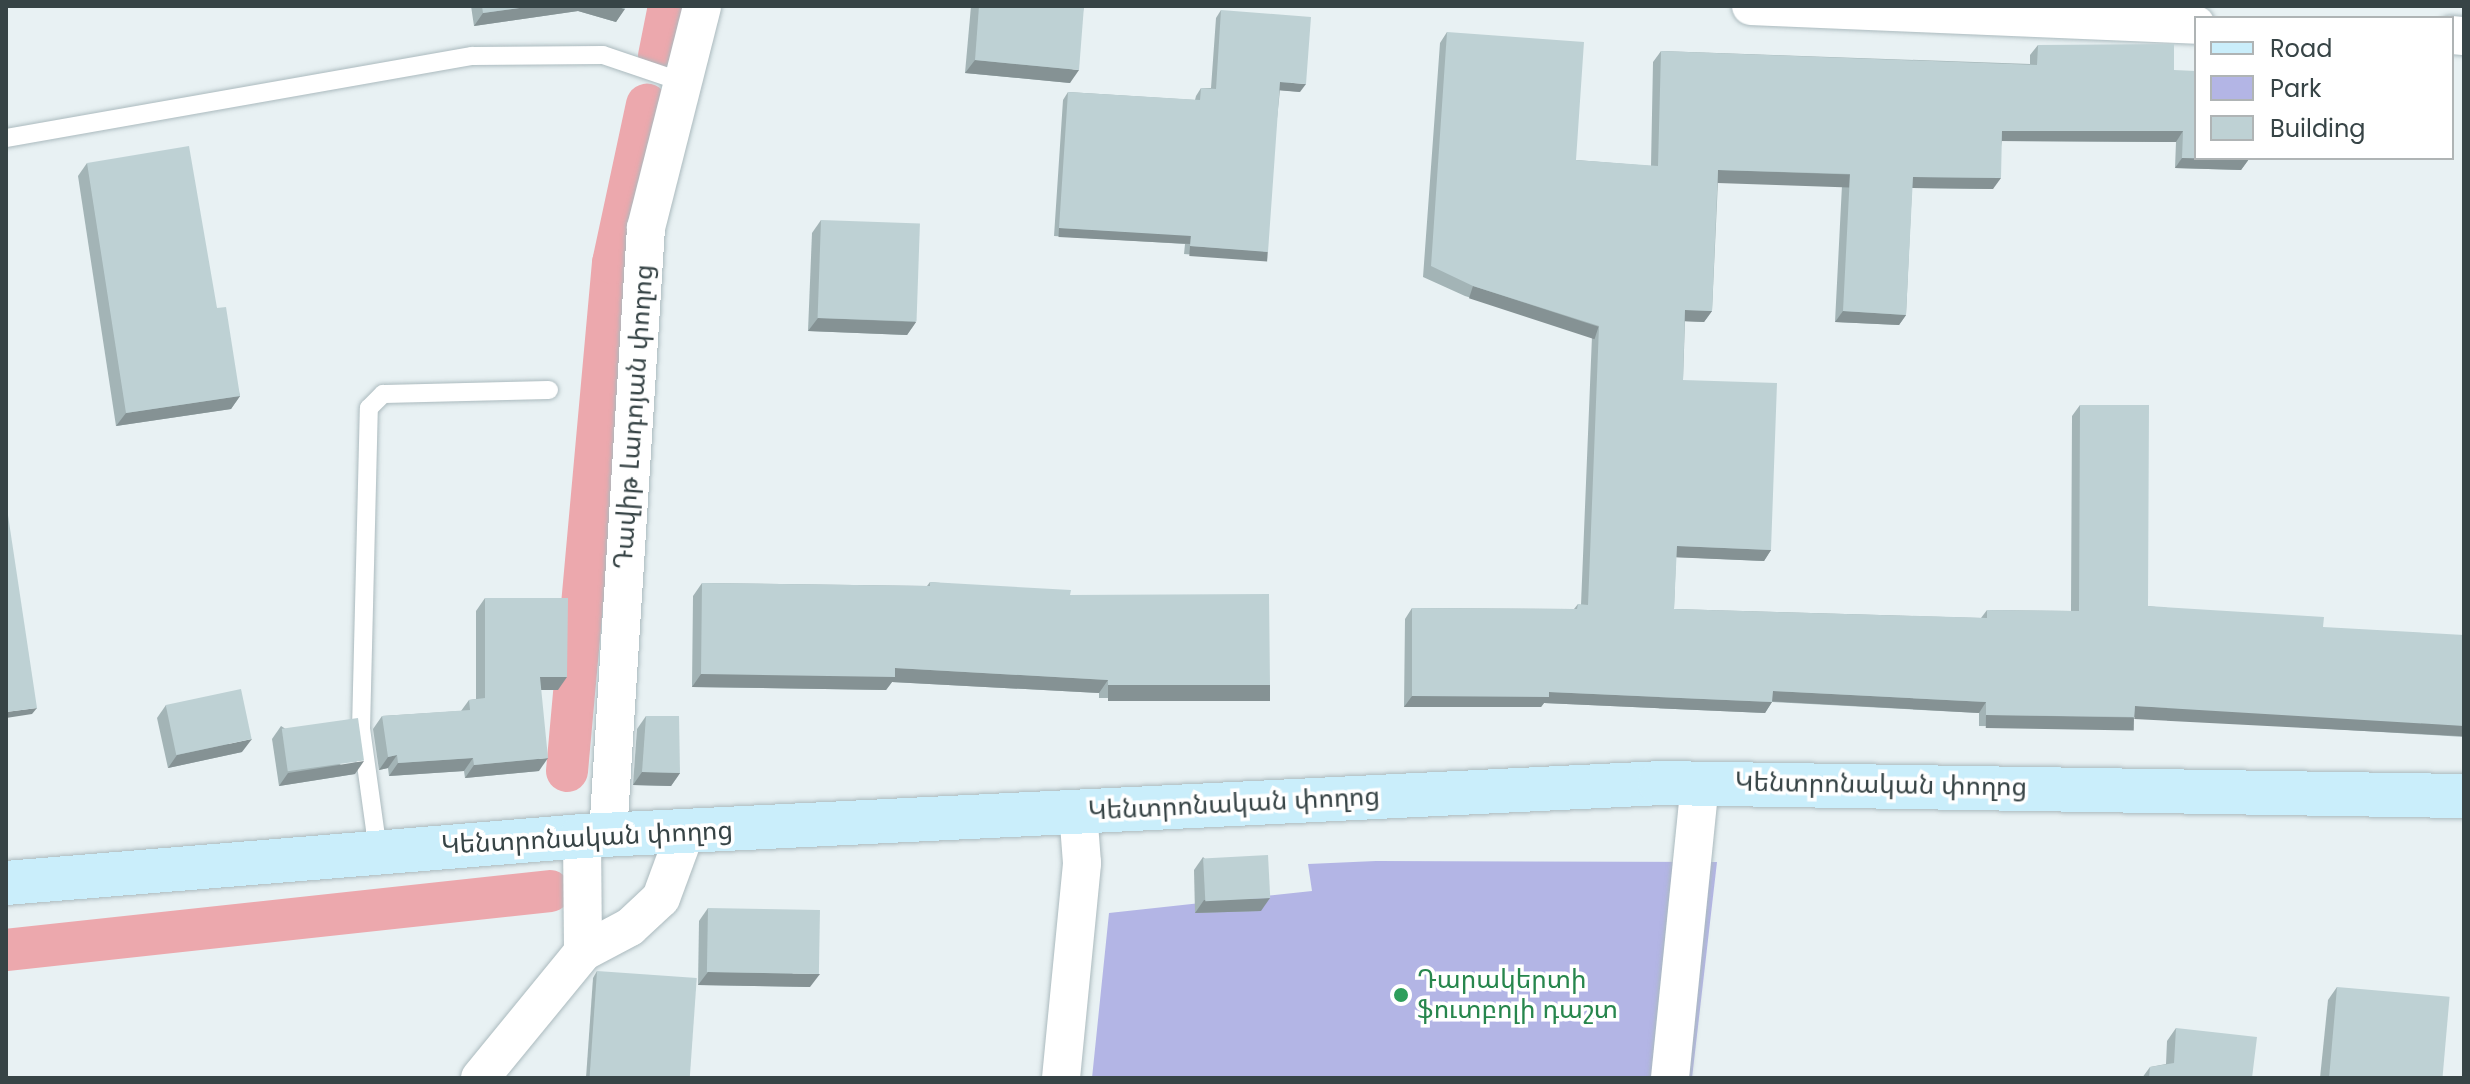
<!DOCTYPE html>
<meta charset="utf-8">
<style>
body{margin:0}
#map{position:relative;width:2470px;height:1084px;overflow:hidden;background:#e8f1f3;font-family:Poppins,"Noto Sans Armenian",sans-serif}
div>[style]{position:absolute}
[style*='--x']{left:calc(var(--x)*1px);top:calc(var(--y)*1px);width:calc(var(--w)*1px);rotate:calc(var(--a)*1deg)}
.green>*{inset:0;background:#b3b5e5}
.canal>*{height:42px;margin:-21px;padding:0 21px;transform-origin:21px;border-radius:21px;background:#eca8ad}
.roads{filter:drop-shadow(0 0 2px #abbabe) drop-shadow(0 0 2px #abbabe)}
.lane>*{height:18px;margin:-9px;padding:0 9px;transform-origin:9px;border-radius:9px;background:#fff}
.street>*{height:38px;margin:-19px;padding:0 19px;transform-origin:19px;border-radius:19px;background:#fff}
.secondary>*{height:44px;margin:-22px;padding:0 22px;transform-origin:22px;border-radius:22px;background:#caeefb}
.wall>*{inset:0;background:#a3b4b6}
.shaded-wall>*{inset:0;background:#859294;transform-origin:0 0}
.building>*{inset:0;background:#bed1d4;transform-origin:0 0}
.dots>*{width:22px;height:22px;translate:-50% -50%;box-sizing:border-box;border:4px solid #fff;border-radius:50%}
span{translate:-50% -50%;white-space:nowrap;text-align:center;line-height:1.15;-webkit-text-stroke:7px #fff;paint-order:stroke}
.street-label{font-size:26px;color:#374446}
.leisure-label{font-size:26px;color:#27864d}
.left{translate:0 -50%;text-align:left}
.frame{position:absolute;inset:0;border:8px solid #374446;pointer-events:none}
.legend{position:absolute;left:2194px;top:16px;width:260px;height:144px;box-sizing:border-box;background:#fff;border:2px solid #afb4b5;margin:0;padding:10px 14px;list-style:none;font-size:24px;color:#374446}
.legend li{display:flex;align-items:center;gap:16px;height:40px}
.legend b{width:40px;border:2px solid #afb4b5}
</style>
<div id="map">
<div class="green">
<i style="clip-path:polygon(1376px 861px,1717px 862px,1692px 1078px,1092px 1078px,1109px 913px,1312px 891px,1308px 864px)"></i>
</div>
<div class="canal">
<i style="--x:659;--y:56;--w:51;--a:-78.7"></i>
<i style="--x:567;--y:771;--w:510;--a:-84.83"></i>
<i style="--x:613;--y:263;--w:162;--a:-77.9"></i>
<i style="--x:6;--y:950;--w:547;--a:-6.19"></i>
</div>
<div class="roads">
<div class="lane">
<i style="--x:6;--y:138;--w:473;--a:-10"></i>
<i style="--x:472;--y:56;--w:131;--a:-0.4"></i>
<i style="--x:603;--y:55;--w:81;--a:18.7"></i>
<i style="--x:378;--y:851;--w:123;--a:-97.9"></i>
<i style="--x:361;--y:729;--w:321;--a:-88.6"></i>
<i style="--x:369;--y:408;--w:20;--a:-45"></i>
<i style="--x:383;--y:394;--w:166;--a:-1.4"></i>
</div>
<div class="street">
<i style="--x:1751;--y:6;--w:445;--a:2.4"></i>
<i style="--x:2452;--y:35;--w:12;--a:5"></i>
<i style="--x:608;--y:835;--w:608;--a:-86.42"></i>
<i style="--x:646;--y:228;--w:229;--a:-75.8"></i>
<i style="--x:582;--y:836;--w:116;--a:89.5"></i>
<i style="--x:480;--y:1078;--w:163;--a:-50.7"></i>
<i style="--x:583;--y:952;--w:53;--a:-28"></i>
<i style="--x:630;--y:927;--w:42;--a:-43.1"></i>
<i style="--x:661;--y:898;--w:69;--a:-69.7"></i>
<i style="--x:1061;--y:1078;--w:216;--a:-84.4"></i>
<i style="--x:1082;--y:863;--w:52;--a:-94.4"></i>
<i style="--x:1670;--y:1078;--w:297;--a:-84.2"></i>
</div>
<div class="secondary">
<i style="--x:6;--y:883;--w:578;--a:-4.66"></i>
<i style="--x:582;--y:836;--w:1079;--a:-2.81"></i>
<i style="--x:1660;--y:783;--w:804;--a:0.93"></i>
</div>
</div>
<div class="wall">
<i style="clip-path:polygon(471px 6px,626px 6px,616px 22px,578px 11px,474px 26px)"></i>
<i style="clip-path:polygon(971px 6px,1084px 6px,1070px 83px,965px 73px)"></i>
<i style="clip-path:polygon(1221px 10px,1300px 92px,1280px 90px,1262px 260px,1184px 254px,1185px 244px,1054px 236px,1063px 100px,1068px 92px,1195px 100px,1196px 96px,1201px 88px,1211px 88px,1216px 18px)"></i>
<i style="clip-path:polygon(1447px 32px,1576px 160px,1651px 166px,1653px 62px,1661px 51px,2030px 64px,2030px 55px,2038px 45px,2174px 70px,2249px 159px,2241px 170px,2175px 168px,2176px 142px,2002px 141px,1993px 189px,1912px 188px,1906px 315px,1899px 325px,1835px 322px,1842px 185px,1718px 181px,1712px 311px,1704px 322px,1685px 321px,1683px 380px,1771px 550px,1764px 561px,1676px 557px,1674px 609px,1981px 618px,1987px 610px,2071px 611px,2072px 416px,2080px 405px,2148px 606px,2323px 627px,2464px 737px,2134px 717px,2127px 728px,1979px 726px,1979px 713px,1772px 702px,1765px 713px,1544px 703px,1541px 707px,1404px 707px,1405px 619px,1412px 608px,1574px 609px,1578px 604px,1581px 605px,1592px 336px,1465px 296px,1423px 277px,1440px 43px)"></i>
<i style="clip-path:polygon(87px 163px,217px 308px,240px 396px,231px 409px,116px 426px,78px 176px)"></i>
<i style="clip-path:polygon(821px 220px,916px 322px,907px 335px,808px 331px,812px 233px)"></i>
<i style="clip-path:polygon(930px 582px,1070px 595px,1261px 698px,1099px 698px,1099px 693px,892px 682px,886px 690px,692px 687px,693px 596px,702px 583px,927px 586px)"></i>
<i style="clip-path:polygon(485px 598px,558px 690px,541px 690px,539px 771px,465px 778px,464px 771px,389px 776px,388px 768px,379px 770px,373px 729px,382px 716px,461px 711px,469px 700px,476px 699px,476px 611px)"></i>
<i style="clip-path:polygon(166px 705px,242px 752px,168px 768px,157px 718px)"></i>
<i style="clip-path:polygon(646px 716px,680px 773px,671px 786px,633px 785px,637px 729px)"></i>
<i style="clip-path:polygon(281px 726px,355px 774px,279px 786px,272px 739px)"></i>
<i style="clip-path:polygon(1203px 857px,1261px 911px,1195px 913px,1194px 870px)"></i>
<i style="clip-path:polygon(708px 908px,810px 987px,698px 985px,699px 921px)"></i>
<i style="clip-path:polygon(597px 971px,690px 1078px,586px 1078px,593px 978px)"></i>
<i style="clip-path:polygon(2337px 987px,2443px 1078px,2320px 1078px,2328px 1000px)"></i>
<i style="clip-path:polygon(2176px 1028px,2252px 1078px,2142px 1078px,2150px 1067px,2166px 1064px,2167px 1041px)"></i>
</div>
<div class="shaded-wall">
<i style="clip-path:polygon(534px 6px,614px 6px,625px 9px,616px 22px,578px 11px,474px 26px,483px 13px)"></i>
<i style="clip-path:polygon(975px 60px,1079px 70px,1070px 83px,965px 73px)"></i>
<i style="clip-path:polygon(1280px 82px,1306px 84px,1300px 92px,1275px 90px)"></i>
<i style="clip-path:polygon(2002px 131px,2183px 131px,2176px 142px,1995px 141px)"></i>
<i style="clip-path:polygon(2182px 158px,2249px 159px,2241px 170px,2175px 168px)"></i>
<i style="left:1718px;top:170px;width:132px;height:13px;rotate:2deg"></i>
<i style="clip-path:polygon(1913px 177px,2001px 178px,1993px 189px,1905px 188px)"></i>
<i style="left:1059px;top:228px;width:132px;height:9px;rotate:3deg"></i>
<i style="left:1190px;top:246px;width:78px;height:10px;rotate:4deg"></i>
<i style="left:1473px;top:286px;width:132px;height:13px;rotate:18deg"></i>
<i style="clip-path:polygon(1685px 310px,1712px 311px,1704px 322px,1678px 321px)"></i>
<i style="clip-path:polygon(1843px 311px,1906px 315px,1899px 325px,1835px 322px)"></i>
<i style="clip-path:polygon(818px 318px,916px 322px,907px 335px,808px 331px)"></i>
<i style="clip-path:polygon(240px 396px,231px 409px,116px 426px,126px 413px)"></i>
<i style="clip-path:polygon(1677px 546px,1771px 550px,1764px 561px,1669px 557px)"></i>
<i style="clip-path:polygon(895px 668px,1108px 680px,1099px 693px,892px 682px,886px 690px,692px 687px,701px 674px)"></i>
<i style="clip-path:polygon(540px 677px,567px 677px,558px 690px,531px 690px)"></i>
<i style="left:1108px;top:685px;width:162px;height:16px"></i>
<i style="clip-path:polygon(1773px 691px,1986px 702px,1979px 713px,1765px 701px)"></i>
<i style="clip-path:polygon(1549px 692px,1772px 702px,1765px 713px,1544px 703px,1541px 707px,1404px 707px,1412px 696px)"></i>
<i style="left:2135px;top:706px;width:330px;height:13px;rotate:3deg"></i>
<i style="clip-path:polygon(37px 708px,32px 714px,6px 718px,6px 712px)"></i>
<i style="left:1986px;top:715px;width:148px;height:13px;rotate:1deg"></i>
<i style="clip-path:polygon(252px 739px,242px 752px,168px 768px,177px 755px)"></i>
<i style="clip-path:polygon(397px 755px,388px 768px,379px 770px,388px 757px)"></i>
<i style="clip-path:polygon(473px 758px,464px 771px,389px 776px,398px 763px)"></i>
<i style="clip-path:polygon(548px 758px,539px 771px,465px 778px,474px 765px)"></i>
<i style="clip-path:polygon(364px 761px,355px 774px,279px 786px,288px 773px)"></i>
<i style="clip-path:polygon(642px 772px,680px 773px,671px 786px,633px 785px)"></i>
<i style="clip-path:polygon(1270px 898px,1261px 911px,1195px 913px,1204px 900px)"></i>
<i style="clip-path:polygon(708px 972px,820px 974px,810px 987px,698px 985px)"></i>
</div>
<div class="building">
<i style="clip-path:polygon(482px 6px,534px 6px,483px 13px)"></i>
<i style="clip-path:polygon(614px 6px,626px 6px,625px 9px)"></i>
<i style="clip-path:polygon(979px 6px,1084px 6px,1079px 70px,975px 60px)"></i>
<i style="clip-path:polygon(1221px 10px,1311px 17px,1306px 84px,1280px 82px,1268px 252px,1190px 246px,1191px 236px,1059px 228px,1068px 92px,1200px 100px,1201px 88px,1216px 89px)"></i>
<i style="clip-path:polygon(1447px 32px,1584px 42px,1576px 160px,1658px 166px,1661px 51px,2037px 65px,2038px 45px,2174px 44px,2174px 70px,2196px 71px,2196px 158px,2249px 158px,2249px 159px,2182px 158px,2183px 131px,2002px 131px,2001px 178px,1913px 177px,1906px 315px,1843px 311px,1850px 174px,1718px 170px,1712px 311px,1685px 310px,1683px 380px,1777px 383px,1771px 550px,1677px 546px,1674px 609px,1987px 618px,1987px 610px,2079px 611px,2080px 405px,2149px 405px,2148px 606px,2324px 617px,2323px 627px,2464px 635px,2464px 726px,2135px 706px,2134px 717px,1986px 715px,1986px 702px,1773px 691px,1772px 702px,1549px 692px,1549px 697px,1412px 696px,1412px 608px,1577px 609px,1578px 604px,1588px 605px,1599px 326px,1473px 286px,1431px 266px)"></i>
<i style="clip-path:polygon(189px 146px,217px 308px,226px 307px,240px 396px,126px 413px,87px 163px)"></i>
<i style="left:821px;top:220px;width:99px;height:98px;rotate:2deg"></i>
<i style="clip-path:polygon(6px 502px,37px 708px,6px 712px)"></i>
<i style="clip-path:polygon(930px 582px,1071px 590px,1070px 595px,1269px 594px,1270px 685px,1108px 685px,1108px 680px,895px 668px,895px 677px,701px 674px,702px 583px,930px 586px)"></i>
<i style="clip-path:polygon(485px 598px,568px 598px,567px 677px,540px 677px,548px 758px,474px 765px,473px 758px,398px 763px,397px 755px,388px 757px,382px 716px,470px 710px,469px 700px,485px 698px)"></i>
<i style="left:241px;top:689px;width:51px;height:77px;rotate:78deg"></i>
<i style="clip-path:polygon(646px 716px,679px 716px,680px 773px,642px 772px)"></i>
<i style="left:358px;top:718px;width:43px;height:77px;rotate:82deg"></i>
<i style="left:1268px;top:855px;width:43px;height:65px;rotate:87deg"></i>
<i style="left:708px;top:908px;width:112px;height:64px;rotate:1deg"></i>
<i style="left:597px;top:971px;width:100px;height:107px;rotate:4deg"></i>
<i style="left:2337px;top:987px;width:113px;height:91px;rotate:5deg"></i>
<i style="clip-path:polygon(2176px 1028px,2257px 1037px,2252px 1078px,2149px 1078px,2150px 1067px,2174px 1063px)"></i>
</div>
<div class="dots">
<i style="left:1401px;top:995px;background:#2e9e5b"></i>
</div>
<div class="street-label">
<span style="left:634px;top:417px;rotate:-86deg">Դավիթ Լադոյան փողոց</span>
<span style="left:1881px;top:785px;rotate:1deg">Կենտրոնական փողոց</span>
<span style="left:1234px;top:804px;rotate:-3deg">Կենտրոնական փողոց</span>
<span style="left:587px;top:838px;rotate:-3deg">Կենտրոնական փողոց</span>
</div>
<div class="leisure-label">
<span class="left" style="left:1417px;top:995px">Դարակերտի<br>ֆուտբոլի դաշտ</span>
</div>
<div class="frame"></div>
<ul class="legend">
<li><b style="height:10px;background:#caeefb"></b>Road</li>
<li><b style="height:22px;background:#b3b5e5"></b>Park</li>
<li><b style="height:22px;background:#bed1d4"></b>Building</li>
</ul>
</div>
